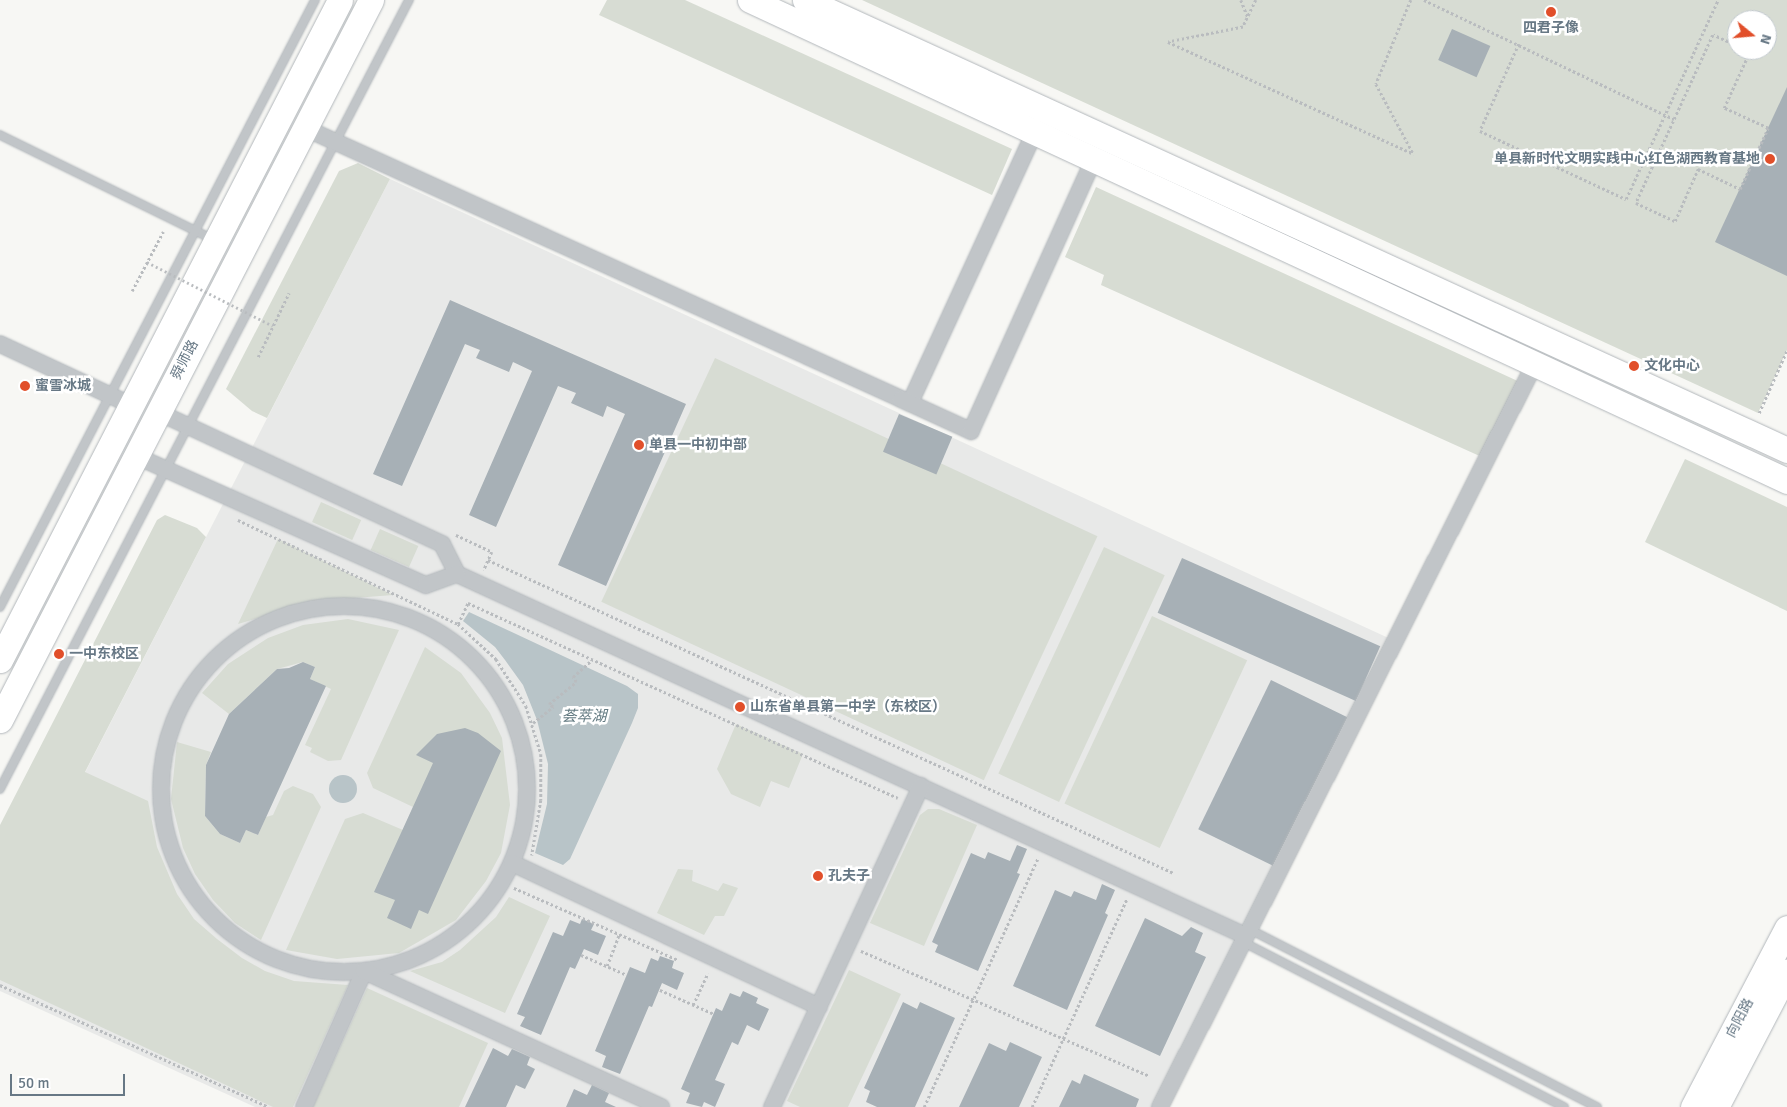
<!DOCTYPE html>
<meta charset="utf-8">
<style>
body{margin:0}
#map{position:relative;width:1787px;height:1107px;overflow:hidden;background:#f7f7f4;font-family:Signika,"Noto Sans SC",sans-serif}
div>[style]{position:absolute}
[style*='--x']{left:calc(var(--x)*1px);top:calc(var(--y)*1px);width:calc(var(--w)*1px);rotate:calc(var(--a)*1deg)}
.built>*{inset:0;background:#e8e9e8}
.green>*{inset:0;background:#d7dcd3;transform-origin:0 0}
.water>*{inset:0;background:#b8c4c8}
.round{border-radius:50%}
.building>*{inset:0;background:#a7b0b6;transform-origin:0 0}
.path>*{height:2.5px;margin-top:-1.25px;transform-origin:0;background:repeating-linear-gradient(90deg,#b9bcbf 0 2.5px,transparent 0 5px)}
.roads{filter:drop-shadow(0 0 1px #b2b7bb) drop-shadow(0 0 1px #b2b7bb)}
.lane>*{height:8px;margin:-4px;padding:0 4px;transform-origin:4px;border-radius:4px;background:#c1c5c8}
.street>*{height:16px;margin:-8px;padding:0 8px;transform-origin:8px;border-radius:8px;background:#c1c5c8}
.street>.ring{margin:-8px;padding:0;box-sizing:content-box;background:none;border:16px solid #c1c5c8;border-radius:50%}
.primary>*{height:25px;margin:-12.5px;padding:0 12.5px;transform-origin:12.5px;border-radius:12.5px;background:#fff}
.path-bridge>*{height:2.5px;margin-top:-1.25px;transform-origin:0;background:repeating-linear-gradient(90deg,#b9bcbf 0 2.5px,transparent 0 5px)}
.dots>*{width:14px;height:14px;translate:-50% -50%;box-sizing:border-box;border:2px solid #fff;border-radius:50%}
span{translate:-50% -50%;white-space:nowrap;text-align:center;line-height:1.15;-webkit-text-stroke:5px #fff;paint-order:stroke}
.poi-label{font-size:14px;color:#677885;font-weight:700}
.right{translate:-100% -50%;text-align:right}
.left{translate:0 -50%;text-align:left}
.street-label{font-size:14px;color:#677885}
.water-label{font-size:15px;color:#637a81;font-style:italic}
.north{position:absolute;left:1727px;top:10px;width:50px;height:50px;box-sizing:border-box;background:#fff;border:1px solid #c2c9ce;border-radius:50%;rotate:107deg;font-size:14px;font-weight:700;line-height:20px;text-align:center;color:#677885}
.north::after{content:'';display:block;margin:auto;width:18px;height:22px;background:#e14f2a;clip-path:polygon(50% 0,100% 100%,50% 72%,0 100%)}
.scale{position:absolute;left:10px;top:1074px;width:115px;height:22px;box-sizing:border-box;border:2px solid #677885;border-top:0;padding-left:6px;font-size:15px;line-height:18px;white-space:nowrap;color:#677885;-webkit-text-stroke:4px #fff;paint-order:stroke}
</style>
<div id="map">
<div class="built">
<i style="clip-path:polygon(390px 179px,1395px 641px,1159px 1107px,255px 1107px,0 991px,0 938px)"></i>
</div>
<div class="green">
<i style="clip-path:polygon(607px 0,685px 0,1012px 149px,992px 195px,599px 15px)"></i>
<i style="clip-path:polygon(evenodd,862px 0,1787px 0,1787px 350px,1758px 413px,862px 0,1737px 20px,1767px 20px,1767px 50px,1737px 50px,1737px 20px)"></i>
<i style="clip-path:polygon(358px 163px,390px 179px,267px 418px,252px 411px,226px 389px,339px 171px)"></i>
<i style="clip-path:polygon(1096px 187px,1522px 383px,1484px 458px,1101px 285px,1104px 275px,1065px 257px)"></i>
<i style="left:715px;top:358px;width:422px;height:269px;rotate:25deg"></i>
<i style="clip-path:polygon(1685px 459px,1787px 507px,1787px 611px,1645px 542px)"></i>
<i style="left:321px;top:502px;width:44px;height:22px;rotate:24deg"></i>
<i style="clip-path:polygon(165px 515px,197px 528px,206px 537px,85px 772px,148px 801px,157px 847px,177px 894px,194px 919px,217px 939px,242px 958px,265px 971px,294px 981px,348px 985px,293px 1107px,273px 1107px,0 980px,0 825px,157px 520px)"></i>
<i style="left:380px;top:529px;width:42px;height:23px;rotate:24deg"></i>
<i style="clip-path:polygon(278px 539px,393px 595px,316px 601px,238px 624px)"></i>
<i style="left:1104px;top:547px;width:67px;height:250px;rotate:25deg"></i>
<i style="left:1152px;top:616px;width:105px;height:207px;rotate:25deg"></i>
<i style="clip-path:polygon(348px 619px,399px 630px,341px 760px,328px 761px,310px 752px,312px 748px,305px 745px,331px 689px,310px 679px,315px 667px,303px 662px,277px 669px,229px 714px,202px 693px,228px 664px,268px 638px,303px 625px)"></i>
<i style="clip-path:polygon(425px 647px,461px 673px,490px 713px,502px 738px,510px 805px,501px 853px,486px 881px,456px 920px,399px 953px,337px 959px,286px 950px,345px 819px,363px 813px,403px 830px,413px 807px,373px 788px,367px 773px)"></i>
<i style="clip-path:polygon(736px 724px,803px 754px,789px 788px,771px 781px,760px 807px,731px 794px,717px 769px)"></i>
<i style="clip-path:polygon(177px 742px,211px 752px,206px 765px,205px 816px,220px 834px,240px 843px,246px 830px,258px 835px,266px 817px,273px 815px,284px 791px,293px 786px,313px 794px,321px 807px,261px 940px,235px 923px,213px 900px,195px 874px,183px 848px,171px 799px)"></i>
<i style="clip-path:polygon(928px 809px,939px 809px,977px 825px,924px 946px,870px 923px,920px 815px)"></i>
<i style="clip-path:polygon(678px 869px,693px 870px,692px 881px,718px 891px,723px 883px,738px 888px,724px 916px,715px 916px,704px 935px,657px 913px)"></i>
<i style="clip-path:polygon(509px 897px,550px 916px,505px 1013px,410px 971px,442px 962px,460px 950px,496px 917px)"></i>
<i style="clip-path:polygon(849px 970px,901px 994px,848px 1107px,800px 1107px,787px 1101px)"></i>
<i style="clip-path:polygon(367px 988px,488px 1043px,459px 1107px,313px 1107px)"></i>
</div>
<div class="water">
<i style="clip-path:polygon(469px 612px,627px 686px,638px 694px,638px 708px,632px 723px,570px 859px,563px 865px,535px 853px,547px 804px,548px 764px,537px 720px,523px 685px,505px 660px,495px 647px,463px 621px)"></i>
<i class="round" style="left:329px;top:775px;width:28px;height:28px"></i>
</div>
<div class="building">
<i style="left:1452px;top:29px;width:42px;height:34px;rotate:24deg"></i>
<i style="clip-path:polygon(1787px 87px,1787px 276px,1715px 242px)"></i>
<i style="clip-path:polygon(450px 300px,686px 404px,606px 586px,558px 565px,625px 414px,607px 406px,603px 417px,571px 403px,576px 393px,558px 386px,496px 527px,469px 515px,532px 371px,513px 362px,509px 372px,476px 358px,480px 350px,465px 344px,402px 486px,373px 474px)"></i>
<i style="left:899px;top:414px;width:58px;height:41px;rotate:23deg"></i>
<i style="left:1182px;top:558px;width:217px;height:60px;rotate:24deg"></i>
<i style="clip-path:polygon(303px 662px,315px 667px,310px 679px,326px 686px,258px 835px,246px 830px,240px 843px,220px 834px,205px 816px,206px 765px,229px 714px,277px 669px,289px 668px)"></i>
<i style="left:1271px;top:680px;width:85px;height:166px;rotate:26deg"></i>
<i style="clip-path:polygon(465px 728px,478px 733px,501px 751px,428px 914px,419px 910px,411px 929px,387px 918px,395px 900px,374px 892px,433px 763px,416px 755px,437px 734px)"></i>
<i style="clip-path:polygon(1017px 845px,1027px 849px,1017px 873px,1020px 874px,978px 971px,935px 952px,938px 945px,932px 942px,971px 853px,985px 859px,988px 852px,1010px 861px)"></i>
<i style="clip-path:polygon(1102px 884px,1115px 890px,1105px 913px,1108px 915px,1067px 1010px,1013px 986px,1055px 890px,1071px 897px,1074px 891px,1096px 900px)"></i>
<i style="clip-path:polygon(1145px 918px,1182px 936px,1191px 927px,1203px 933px,1195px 952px,1206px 957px,1160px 1056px,1095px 1026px)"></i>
<i style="clip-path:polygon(582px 919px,594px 924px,591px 930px,606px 936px,598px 955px,584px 949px,575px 969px,570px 967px,541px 1035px,520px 1026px,525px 1017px,517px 1014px,553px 932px,563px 936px,570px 920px,580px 924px)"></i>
<i style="clip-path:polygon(660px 956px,674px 961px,672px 968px,684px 973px,677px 990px,662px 983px,652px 1007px,649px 1006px,620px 1074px,602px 1067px,606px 1056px,595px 1051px,630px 967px,645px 973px,651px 958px,658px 961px)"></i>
<i style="clip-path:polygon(743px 991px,758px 998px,756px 1003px,769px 1009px,759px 1031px,747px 1025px,738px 1045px,732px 1042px,715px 1080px,725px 1084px,715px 1107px,704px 1102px,702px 1107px,686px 1103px,690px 1093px,681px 1089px,716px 1008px,722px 1011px,730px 993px,740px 997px)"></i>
<i style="clip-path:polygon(903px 1002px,917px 1009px,920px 1002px,955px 1018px,915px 1107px,877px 1107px,866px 1102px,870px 1091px,864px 1088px)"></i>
<i style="clip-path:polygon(1010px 1042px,1042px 1057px,1019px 1107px,959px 1107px,989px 1043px,1006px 1051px)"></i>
<i style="clip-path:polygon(493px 1048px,508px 1056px,512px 1049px,530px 1057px,527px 1065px,535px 1069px,525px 1089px,516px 1085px,506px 1107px,465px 1107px)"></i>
<i style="clip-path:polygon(1084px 1074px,1139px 1099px,1136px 1107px,1059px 1107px,1072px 1080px,1080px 1084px)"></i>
<i style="clip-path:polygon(592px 1085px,609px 1093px,605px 1102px,616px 1107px,566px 1107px,574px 1089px,587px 1095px)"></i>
</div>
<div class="path">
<i style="--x:1241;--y:0;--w:18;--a:68"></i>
<i style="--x:1256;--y:0;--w:30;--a:116"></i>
<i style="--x:1243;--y:27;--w:76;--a:168.7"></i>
<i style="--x:1168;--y:42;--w:270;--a:24.5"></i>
<i style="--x:1411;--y:0;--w:91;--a:112.6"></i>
<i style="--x:1376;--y:84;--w:78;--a:61.8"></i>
<i style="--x:1424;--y:0;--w:277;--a:25.5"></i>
<i style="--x:1519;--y:44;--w:95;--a:114.1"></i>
<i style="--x:1480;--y:131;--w:161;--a:25"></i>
<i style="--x:1626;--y:199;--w:219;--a:-65.2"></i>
<i style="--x:1737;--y:46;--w:26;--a:-155"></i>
<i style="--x:1713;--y:35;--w:185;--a:114.6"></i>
<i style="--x:1636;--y:203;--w:43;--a:24.8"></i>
<i style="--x:1675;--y:221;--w:57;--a:-66.1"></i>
<i style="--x:1698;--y:169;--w:47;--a:25.5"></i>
<i style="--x:1740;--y:189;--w:67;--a:-65.3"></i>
<i style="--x:1768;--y:128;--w:48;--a:-155.6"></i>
<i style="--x:1724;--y:108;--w:63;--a:-65.5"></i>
<i style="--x:1750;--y:51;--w:3;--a:-162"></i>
<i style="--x:132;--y:291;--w:67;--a:-62.3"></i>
<i style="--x:258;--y:357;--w:71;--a:-64.2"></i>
<i style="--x:1759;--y:413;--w:69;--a:-66"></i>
<i style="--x:238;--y:520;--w:243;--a:25.3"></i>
<i style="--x:458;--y:624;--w:52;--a:42.6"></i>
<i style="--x:496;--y:659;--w:56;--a:57.4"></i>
<i style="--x:526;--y:706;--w:50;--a:72.6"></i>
<i style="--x:541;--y:754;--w:46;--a:90"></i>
<i style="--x:541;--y:800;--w:56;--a:99.3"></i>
<i style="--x:456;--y:535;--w:40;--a:25"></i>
<i style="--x:492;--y:552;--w:20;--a:114"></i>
<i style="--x:488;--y:560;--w:754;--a:24.53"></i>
<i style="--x:458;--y:624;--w:23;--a:-65"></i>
<i style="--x:468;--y:603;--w:472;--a:24.4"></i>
<i style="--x:533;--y:723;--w:26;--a:-39"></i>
<i style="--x:553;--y:707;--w:5;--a:-143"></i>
<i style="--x:549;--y:704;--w:35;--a:-39"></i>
<i style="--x:576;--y:682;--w:6;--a:-121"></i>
<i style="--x:573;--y:677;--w:25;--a:-42"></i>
<i style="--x:514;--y:888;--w:179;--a:23.7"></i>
<i style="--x:861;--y:951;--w:313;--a:23.4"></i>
<i style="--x:581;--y:955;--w:50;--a:23.5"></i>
<i style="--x:607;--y:966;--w:33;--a:-69"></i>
<i style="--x:0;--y:985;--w:295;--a:24.4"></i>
<i style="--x:660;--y:990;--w:59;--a:24"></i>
<i style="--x:693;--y:1005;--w:35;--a:-65"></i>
<i style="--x:924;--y:1107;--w:274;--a:-65.4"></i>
<i style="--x:1032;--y:1107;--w:229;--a:-65.5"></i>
</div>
<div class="roads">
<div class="lane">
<i style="--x:0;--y:135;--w:236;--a:26.1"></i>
<i style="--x:0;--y:607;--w:684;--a:-62.57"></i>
<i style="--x:0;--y:789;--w:889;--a:-62.6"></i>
<i style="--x:1249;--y:929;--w:391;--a:27.1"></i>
<i style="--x:1243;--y:942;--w:361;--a:27.2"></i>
</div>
<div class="street">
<i style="--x:305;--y:128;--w:665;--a:24.44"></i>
<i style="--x:910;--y:403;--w:297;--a:-65.3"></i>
<i style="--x:0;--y:344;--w:145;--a:25"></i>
<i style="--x:901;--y:399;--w:77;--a:24.6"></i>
<i style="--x:971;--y:431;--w:296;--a:-65.7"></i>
<i style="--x:158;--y:412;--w:313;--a:24.9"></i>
<i style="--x:442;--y:544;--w:34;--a:63"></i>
<i style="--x:457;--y:574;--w:868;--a:24.65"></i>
<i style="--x:136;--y:456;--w:317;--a:24"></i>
<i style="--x:426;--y:585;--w:33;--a:-20"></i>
<i class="ring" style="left:161px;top:606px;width:350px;height:350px"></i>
<i style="--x:512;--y:863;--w:339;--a:25.1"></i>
<i style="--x:304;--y:1107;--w:149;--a:-66.2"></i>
<i style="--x:364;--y:971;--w:327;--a:24.6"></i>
<i style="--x:772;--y:1107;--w:354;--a:-65.1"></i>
<i style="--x:1160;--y:1107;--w:831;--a:-63.25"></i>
</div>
<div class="primary">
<i style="--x:750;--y:0;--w:1143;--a:24.88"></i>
<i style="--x:805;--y:0;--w:1080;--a:24.62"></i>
<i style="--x:0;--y:660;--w:742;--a:-62.74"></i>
<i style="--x:0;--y:720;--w:810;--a:-62.74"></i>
<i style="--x:1693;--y:1107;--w:202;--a:-62.3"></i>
<i style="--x:1716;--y:1107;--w:153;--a:-62.4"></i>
</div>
</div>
<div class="path-bridge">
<i style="--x:147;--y:262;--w:141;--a:26.9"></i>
</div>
<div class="dots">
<i style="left:1551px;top:12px;background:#e14f2a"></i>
<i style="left:1770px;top:159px;background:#e14f2a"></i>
<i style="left:1634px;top:366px;background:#e14f2a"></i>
<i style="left:25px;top:386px;background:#e14f2a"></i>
<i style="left:639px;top:445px;background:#e14f2a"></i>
<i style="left:59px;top:654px;background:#e14f2a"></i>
<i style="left:740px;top:707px;background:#e14f2a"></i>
<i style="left:818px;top:876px;background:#e14f2a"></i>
</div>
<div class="poi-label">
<span style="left:1551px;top:28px">四君子像</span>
<span class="right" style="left:1760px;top:159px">单县新时代文明实践中心红色湖西教育基地</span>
<span class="left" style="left:1644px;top:366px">文化中心</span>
<span class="left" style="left:35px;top:386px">蜜雪冰城</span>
<span class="left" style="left:649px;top:445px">单县一中初中部</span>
<span class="left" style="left:69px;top:654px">一中东校区</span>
<span class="left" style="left:750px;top:707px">山东省单县第一中学（东校区）</span>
<span class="left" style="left:828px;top:876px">孔夫子</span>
</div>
<div class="street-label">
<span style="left:185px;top:360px;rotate:-63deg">舜师路</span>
<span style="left:1740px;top:1018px;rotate:-62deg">向阳路</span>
</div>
<div class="water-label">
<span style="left:584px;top:717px">荟萃湖</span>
</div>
<div class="north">N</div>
<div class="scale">50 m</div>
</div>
